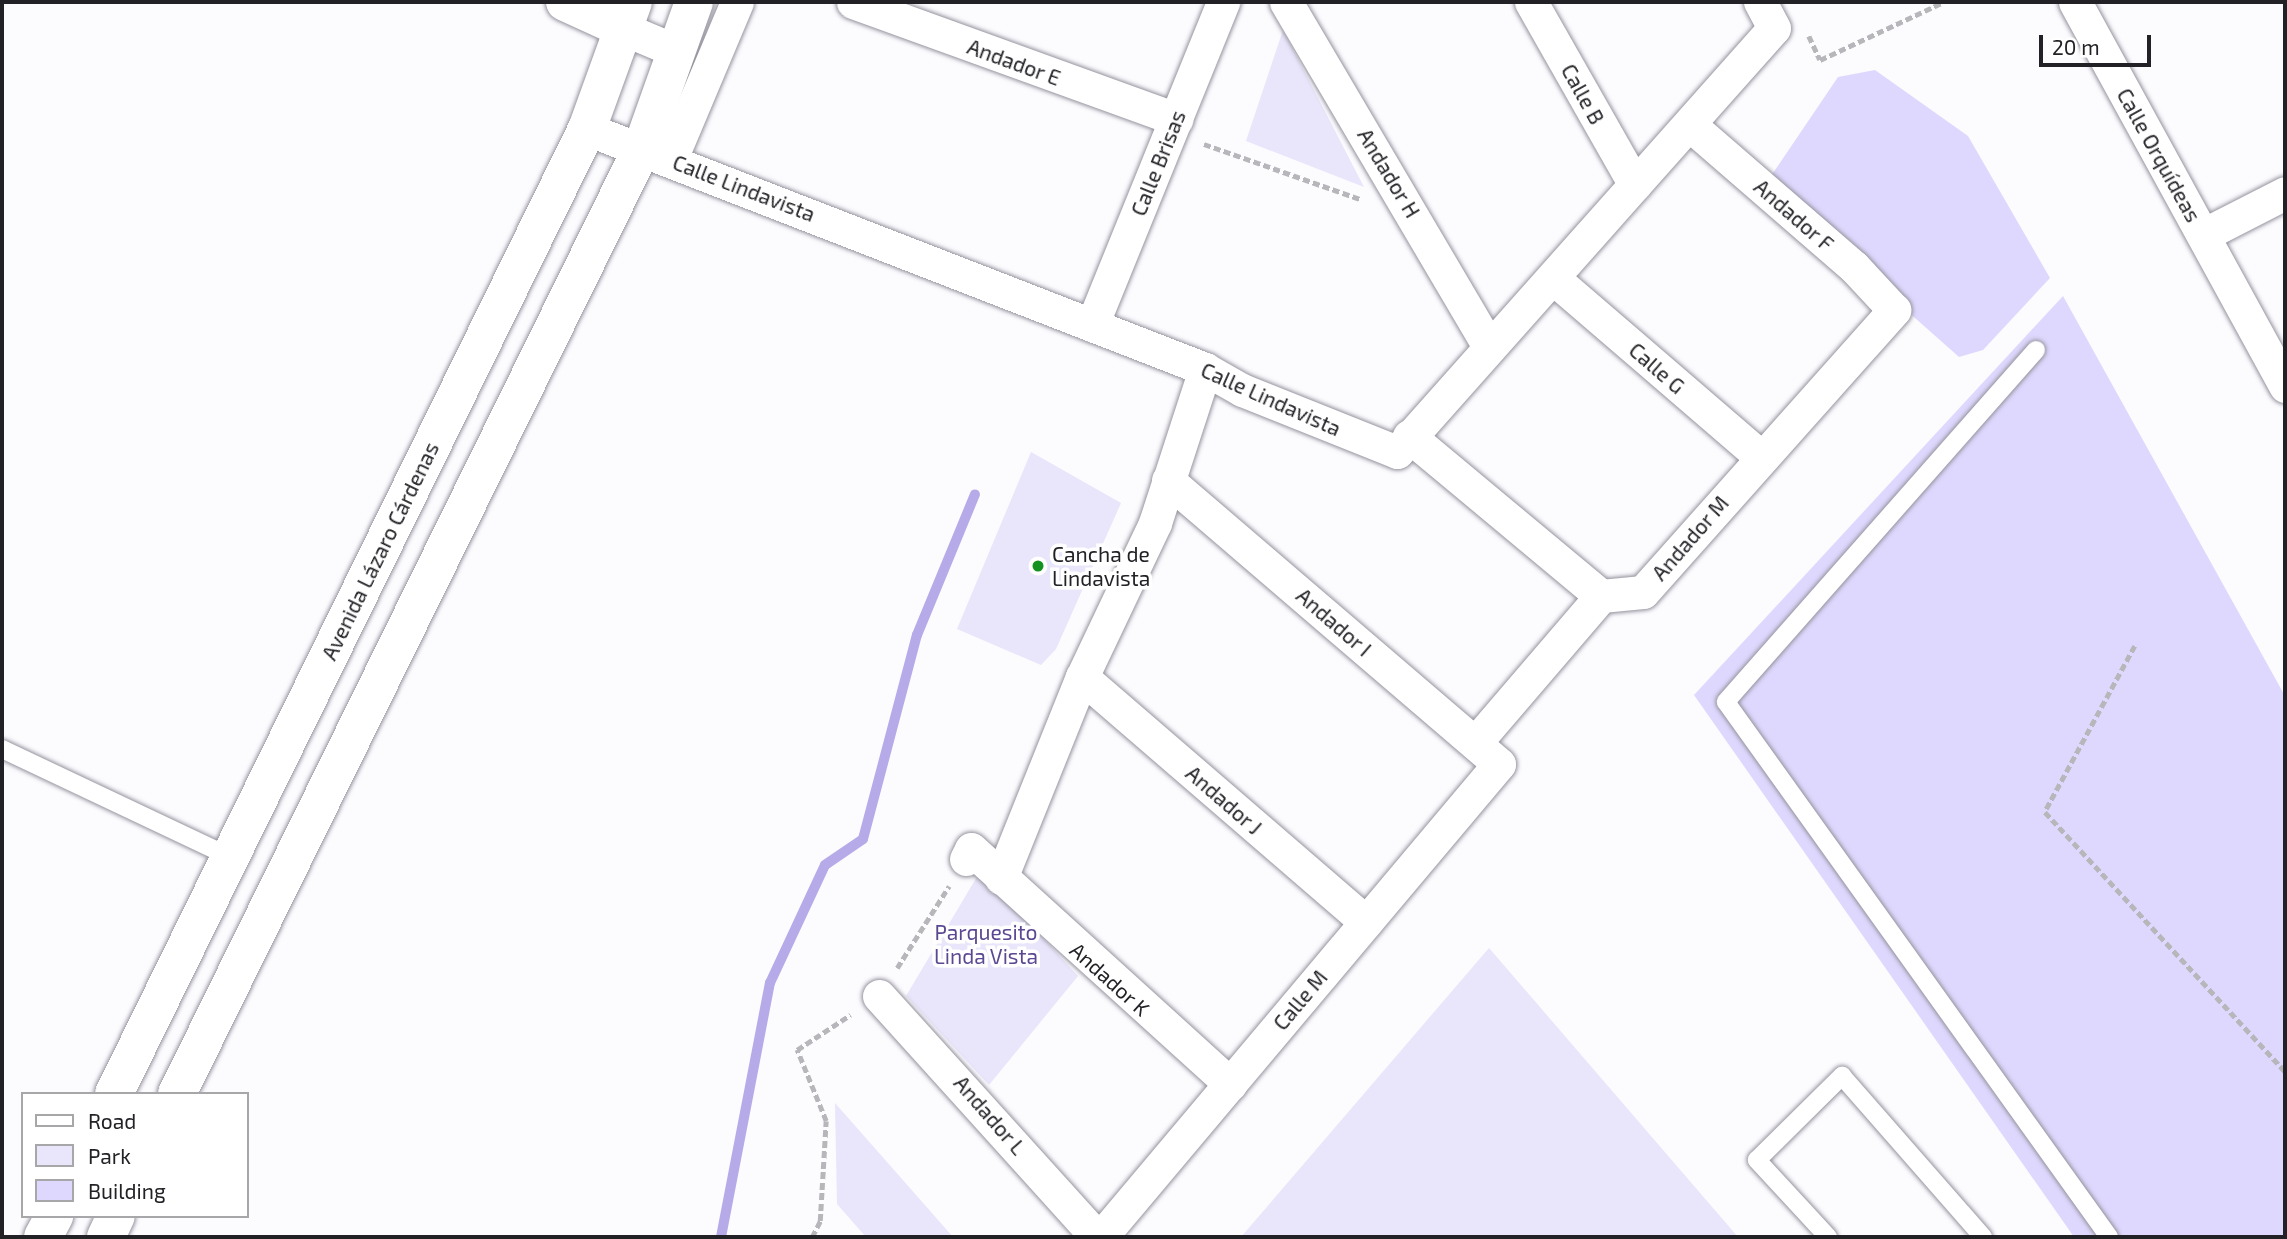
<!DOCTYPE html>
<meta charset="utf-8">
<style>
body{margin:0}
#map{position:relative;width:2287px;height:1239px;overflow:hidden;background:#fcfbfe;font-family:"Exo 2",sans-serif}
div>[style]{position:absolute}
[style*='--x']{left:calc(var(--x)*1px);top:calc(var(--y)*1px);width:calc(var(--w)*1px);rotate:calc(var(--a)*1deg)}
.green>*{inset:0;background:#e9e5fb}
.stream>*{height:10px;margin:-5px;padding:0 5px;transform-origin:5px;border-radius:5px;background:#b7aae8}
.building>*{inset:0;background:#dfd8fe}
.path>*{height:4.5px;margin-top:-2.25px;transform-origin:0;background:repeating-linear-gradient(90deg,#b7b6ba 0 7px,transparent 0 10.5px)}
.roads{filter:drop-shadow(0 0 2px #95939e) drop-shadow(0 0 2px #95939e)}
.service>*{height:18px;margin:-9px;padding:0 9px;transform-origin:9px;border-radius:9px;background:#fff}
.minor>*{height:33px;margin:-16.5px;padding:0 16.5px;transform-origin:16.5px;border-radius:16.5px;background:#fff}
.tertiary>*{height:38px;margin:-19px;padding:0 19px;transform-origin:19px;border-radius:19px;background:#fff}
.secondary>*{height:38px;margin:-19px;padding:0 19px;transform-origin:19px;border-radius:19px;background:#fff}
.dots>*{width:19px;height:19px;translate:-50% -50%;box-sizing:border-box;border:4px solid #fff;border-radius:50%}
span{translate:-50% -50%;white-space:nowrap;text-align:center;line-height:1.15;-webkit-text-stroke:7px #fff;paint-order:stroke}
.street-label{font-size:21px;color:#222126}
.poi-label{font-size:21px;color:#222126}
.left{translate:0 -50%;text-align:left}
.park-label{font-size:21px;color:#5c4892}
.frame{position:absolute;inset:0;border:4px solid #222126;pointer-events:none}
.legend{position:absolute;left:21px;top:1092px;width:228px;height:126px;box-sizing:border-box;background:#fff;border:2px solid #a7a6a8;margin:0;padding:9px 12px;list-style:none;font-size:21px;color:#222126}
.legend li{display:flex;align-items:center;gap:14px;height:35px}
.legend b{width:35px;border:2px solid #a7a6a8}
.scale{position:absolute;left:2039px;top:35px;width:112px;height:32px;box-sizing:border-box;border:4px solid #222126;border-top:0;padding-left:9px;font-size:21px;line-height:24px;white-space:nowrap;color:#222126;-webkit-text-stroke:5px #fff;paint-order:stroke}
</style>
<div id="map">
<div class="green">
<i style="clip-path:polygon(1283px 30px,1364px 187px,1246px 141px)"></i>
<i style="clip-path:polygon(1031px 452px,1121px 503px,1056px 649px,1041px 665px,957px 629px)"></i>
<i style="clip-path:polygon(981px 870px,1078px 976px,989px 1085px,906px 996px)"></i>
<i style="clip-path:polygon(1489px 948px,1738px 1237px,1241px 1237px)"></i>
<i style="clip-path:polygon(835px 1103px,953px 1237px,866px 1237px,837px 1204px)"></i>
</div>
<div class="stream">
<i style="--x:721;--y:1237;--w:259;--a:-79.1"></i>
<i style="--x:770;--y:983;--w:130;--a:-65"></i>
<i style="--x:825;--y:865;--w:46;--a:-34.4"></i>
<i style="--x:863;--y:839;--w:211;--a:-75.2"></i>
<i style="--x:917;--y:635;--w:152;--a:-67.6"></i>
</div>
<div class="building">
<i style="clip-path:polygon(1875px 70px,1968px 136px,2050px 278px,1983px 350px,1959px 357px,1765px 185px,1838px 77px)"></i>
<i style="clip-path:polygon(2063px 296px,2285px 696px,2285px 1237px,2074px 1237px,1694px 695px)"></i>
</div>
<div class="path">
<i style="--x:1809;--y:36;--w:26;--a:65"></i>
<i style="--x:1820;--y:60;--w:137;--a:-25.1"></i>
<i style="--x:1204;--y:144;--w:165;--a:19.4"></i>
<i style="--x:2135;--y:646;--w:189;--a:118.5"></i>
<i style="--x:2045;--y:812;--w:353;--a:47.2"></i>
<i style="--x:897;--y:968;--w:97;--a:-57.6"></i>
<i style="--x:812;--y:1237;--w:18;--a:-63"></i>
<i style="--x:820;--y:1221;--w:100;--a:-86.6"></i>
<i style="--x:826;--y:1121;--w:77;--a:-112.2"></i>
<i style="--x:797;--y:1050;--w:64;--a:-33.4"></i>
</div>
<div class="roads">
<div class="service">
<i style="--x:2036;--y:350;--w:469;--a:131.4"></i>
<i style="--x:1726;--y:702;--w:658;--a:54.4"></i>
<i style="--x:2;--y:749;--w:252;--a:25.3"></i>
<i style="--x:1828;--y:1237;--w:105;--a:-132.7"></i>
<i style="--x:1757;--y:1160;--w:120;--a:-44.7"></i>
<i style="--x:1842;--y:1076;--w:214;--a:48.8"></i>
</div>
<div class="minor">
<i style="--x:853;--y:2;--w:344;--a:19.9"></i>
<i style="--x:1286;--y:2;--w:398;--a:59.5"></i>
<i style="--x:1531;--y:2;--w:210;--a:60.4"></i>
<i style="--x:2075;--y:2;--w:438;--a:61.3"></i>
<i style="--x:624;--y:29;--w:56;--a:22.9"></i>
<i style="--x:587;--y:129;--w:663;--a:21.22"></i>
<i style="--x:1205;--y:369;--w:43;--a:29.6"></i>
<i style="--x:1242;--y:390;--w:167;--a:21.8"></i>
<i style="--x:1397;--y:452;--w:567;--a:-48.36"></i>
<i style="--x:1774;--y:28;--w:30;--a:-118"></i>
<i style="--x:671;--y:159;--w:170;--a:-67.2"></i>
<i style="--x:2203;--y:235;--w:92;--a:-27.1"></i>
<i style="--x:1553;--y:278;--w:274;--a:40.7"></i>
<i style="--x:1092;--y:325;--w:349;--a:-67.9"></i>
<i style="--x:1409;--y:436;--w:250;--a:39.8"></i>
<i style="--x:1082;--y:677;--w:375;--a:40.8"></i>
<i style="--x:1475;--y:743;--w:194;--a:-49.4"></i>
<i style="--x:1601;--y:596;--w:42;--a:-5.4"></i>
<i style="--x:1643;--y:592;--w:378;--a:-48.3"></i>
<i style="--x:1894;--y:310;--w:59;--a:-132.9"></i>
<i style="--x:1854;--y:267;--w:218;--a:-139.1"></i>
<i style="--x:966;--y:859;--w:11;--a:-63"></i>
<i style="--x:971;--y:849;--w:350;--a:42.2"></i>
<i style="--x:1001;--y:878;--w:217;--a:-68.1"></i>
<i style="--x:1082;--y:677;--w:170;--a:-64.6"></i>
<i style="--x:1155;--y:523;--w:162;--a:-72"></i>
<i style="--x:879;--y:996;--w:325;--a:47.9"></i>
<i style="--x:1101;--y:1237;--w:618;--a:-49.92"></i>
<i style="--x:1499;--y:764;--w:436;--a:-139.4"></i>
</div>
<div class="tertiary">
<i style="--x:565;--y:2;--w:65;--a:24.6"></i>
</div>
<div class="secondary">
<i style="--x:114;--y:1094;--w:1075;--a:-63.89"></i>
<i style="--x:587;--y:129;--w:135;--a:-70.1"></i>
<i style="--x:177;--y:1094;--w:1054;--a:-63.82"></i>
<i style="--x:642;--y:148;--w:155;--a:-70.4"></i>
<i style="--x:43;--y:1237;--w:24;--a:-62"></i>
<i style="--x:106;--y:1237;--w:23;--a:-65"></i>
</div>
</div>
<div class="dots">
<i style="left:1038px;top:566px;background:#139121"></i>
</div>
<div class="street-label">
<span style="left:1014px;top:62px;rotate:20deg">Andador E</span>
<span style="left:1583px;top:94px;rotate:61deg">Calle B</span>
<span style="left:2159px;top:155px;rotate:61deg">Calle Orquídeas</span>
<span style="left:1158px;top:163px;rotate:-68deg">Calle Brisas</span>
<span style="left:1389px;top:173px;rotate:59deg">Andador H</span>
<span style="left:744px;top:188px;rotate:21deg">Calle Lindavista</span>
<span style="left:1794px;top:215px;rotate:41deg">Andador F</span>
<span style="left:1657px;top:368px;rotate:41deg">Calle G</span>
<span style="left:1271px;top:399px;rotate:24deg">Calle Lindavista</span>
<span style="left:1690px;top:538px;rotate:-49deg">Andador M</span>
<span style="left:380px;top:551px;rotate:-64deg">Avenida Lázaro Cárdenas</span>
<span style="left:1334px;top:622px;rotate:41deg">Andador I</span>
<span style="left:1224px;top:800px;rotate:41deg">Andador J</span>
<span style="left:1110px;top:979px;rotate:42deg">Andador K</span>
<span style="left:1300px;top:1000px;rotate:-50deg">Calle M</span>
<span style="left:990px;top:1115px;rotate:49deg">Andador L</span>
</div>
<div class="poi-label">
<span class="left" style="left:1052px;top:566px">Cancha de<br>Lindavista</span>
</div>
<div class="park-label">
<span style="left:986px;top:944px">Parquesito<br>Linda Vista</span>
</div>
<div class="frame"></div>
<ul class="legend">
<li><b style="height:9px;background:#fff"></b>Road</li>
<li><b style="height:19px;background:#e9e5fb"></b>Park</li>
<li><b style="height:19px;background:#dfd8fe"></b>Building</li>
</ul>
<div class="scale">20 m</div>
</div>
